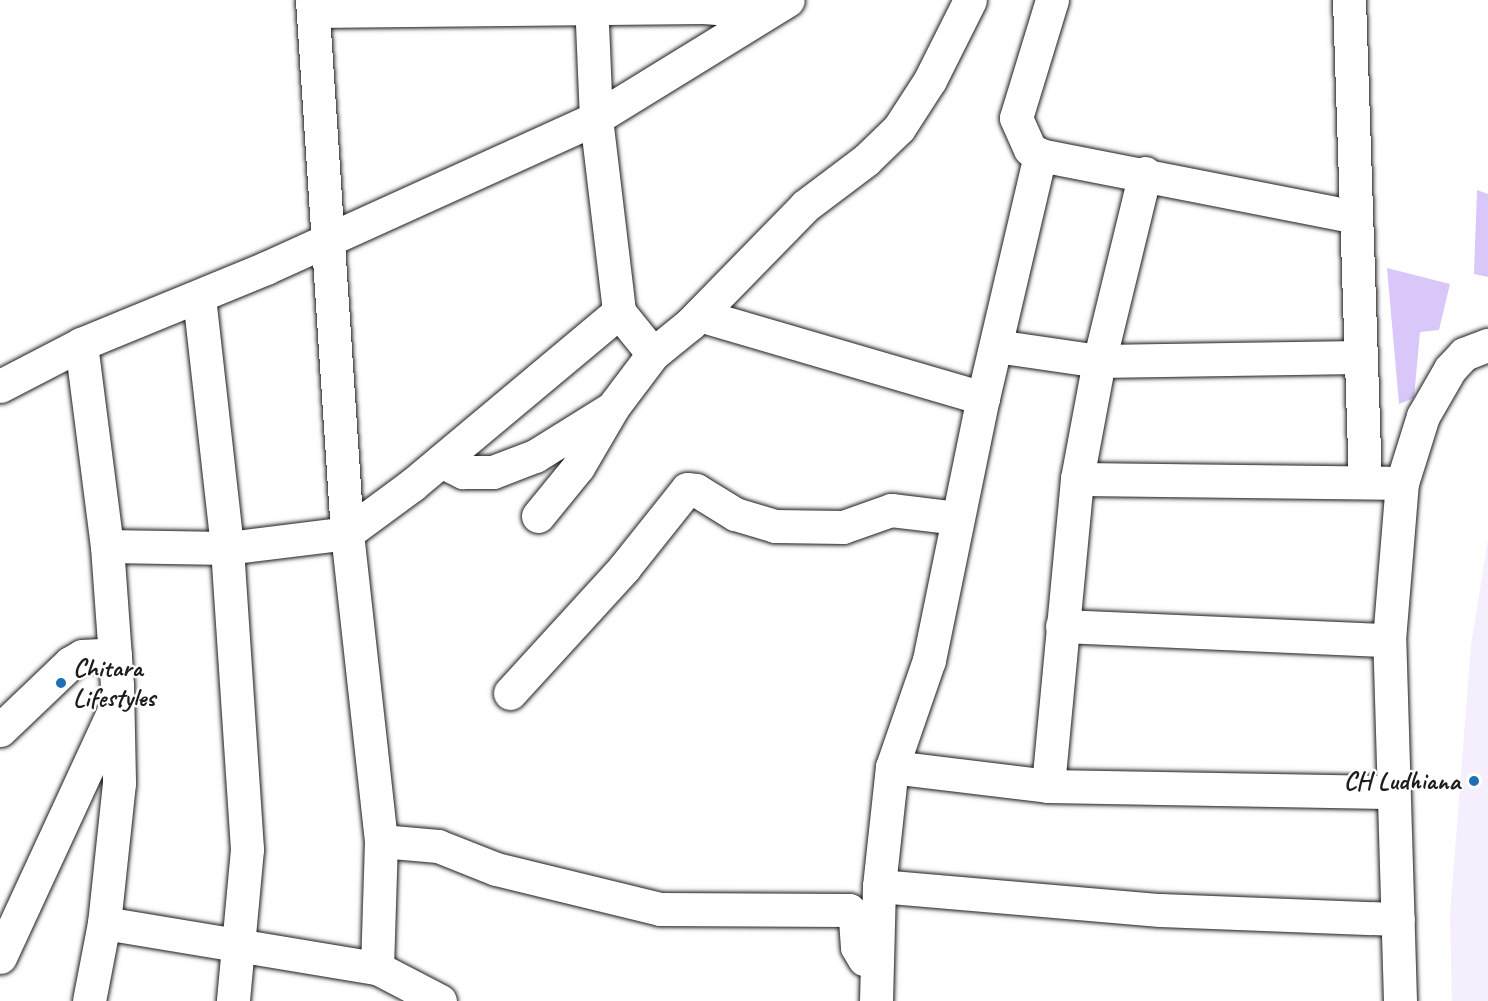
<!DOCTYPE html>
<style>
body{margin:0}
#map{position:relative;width:1488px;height:1001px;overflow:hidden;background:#fff;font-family:Caveat,sans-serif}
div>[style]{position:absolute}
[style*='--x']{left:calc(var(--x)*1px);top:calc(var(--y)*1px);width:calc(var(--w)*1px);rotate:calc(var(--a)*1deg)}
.built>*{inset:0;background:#f4eefd}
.building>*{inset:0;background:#dac7f9}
.roads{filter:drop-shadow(0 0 2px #1c1c1c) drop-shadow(0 0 2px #1c1c1c)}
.minor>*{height:33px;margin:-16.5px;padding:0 16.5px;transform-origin:16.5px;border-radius:16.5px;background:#fff}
.dots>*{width:16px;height:16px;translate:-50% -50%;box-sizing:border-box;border:3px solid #fff;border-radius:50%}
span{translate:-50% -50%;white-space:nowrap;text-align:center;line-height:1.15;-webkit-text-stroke:4.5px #fff;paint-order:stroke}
.poi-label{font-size:26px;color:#1c1c1c;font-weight:700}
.left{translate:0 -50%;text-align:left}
.right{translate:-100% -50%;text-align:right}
</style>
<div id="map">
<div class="built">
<i style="clip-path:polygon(1488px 539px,1488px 1001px,1452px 1001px,1450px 915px,1471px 646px)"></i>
</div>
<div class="building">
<i style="clip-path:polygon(1477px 190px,1488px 194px,1488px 277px,1474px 274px)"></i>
<i style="clip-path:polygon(1387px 268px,1450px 284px,1439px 330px,1420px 332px,1414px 398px,1399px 404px)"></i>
</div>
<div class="roads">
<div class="minor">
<i style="--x:312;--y:0;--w:534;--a:86.24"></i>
<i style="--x:347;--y:533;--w:310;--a:83.7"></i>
<i style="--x:381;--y:841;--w:127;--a:91.8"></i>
<i style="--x:377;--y:968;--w:71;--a:27.6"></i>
<i style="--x:591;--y:0;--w:118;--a:87.6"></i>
<i style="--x:596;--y:118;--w:195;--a:83.2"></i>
<i style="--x:619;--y:312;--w:54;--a:51"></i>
<i style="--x:653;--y:354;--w:48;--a:-39"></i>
<i style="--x:690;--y:324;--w:165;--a:-45.7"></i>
<i style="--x:805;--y:206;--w:76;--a:-37"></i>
<i style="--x:866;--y:160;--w:46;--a:-44.1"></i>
<i style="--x:899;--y:128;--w:57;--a:-57.1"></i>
<i style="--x:930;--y:80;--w:89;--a:-63.4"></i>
<i style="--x:1052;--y:0;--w:123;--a:107"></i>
<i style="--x:1016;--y:118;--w:34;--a:66"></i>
<i style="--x:1030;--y:149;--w:12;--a:31"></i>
<i style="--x:1040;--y:155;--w:322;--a:11.1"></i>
<i style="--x:1349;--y:0;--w:482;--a:88.1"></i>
<i style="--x:313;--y:11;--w:391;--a:-0.6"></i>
<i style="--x:704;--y:7;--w:63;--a:4.5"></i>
<i style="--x:1145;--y:173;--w:194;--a:103.7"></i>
<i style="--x:1099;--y:361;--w:120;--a:100.6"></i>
<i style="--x:1077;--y:479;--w:308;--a:95.4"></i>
<i style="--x:1048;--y:786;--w:344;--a:1"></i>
<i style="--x:199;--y:297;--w:253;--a:83.6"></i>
<i style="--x:227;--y:548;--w:302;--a:86.2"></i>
<i style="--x:247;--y:849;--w:153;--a:95.3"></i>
<i style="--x:699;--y:315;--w:296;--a:16.3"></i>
<i style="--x:81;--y:344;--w:204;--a:82.7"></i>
<i style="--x:107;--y:546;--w:139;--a:85.9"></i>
<i style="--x:117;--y:685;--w:98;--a:88.8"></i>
<i style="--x:119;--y:783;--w:141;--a:96.1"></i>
<i style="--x:104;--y:923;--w:79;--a:100.9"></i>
<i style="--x:996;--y:346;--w:104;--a:8.3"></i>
<i style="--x:1099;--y:361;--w:260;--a:-0.9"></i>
<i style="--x:0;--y:386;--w:91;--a:-27.4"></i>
<i style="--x:81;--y:344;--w:200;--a:-22.3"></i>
<i style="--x:266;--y:268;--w:362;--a:-24.4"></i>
<i style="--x:596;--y:118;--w:225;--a:-31.6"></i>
<i style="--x:441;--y:461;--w:25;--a:27"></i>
<i style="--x:463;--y:472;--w:30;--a:0"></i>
<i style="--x:493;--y:472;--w:45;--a:-20.9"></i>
<i style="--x:535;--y:456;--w:87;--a:-31.9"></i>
<i style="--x:1077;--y:479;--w:311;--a:0.7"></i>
<i style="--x:538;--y:516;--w:63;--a:-50.8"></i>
<i style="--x:578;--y:467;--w:69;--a:-59.7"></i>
<i style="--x:613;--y:407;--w:66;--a:-53"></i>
<i style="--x:107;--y:546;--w:120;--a:1"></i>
<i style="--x:227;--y:548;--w:121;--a:-7.1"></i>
<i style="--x:347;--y:533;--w:81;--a:-36.4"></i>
<i style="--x:412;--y:485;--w:270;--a:-39.9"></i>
<i style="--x:1062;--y:626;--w:327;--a:2.5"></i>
<i style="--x:510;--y:693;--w:169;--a:-47.6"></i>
<i style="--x:624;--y:568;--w:101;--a:-51.4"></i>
<i style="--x:687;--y:489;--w:9;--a:6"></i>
<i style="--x:696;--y:490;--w:46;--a:31.6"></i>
<i style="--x:735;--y:514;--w:42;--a:16.7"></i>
<i style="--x:775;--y:526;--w:68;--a:0.8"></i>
<i style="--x:843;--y:527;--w:51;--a:-19.5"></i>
<i style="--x:891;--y:510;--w:66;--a:6.9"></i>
<i style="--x:0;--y:730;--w:97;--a:-43.7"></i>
<i style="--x:70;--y:663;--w:14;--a:-30"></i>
<i style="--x:82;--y:656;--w:33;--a:-3"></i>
<i style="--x:892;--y:767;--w:157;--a:6.9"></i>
<i style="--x:381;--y:841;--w:57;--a:5"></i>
<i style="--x:438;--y:846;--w:62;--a:21.6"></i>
<i style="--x:496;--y:869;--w:169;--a:13.7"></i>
<i style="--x:660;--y:909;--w:189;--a:0.3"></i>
<i style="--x:849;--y:910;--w:11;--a:56"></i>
<i style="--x:855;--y:919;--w:28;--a:86"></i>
<i style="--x:857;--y:947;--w:14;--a:60"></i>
<i style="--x:879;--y:886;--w:282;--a:4.9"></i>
<i style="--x:1160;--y:910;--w:238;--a:2.2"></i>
<i style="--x:104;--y:923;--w:277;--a:9.4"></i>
<i style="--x:0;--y:957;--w:269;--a:-65.2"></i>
<i style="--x:876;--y:1001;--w:115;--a:-88.5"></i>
<i style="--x:879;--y:886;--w:120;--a:-83.8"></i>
<i style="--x:892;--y:767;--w:113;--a:-70.9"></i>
<i style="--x:929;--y:660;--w:268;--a:-78.4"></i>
<i style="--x:983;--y:398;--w:250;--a:-76.8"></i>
<i style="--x:1400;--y:1001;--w:361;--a:-91.7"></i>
<i style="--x:1389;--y:640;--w:158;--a:-85.3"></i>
<i style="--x:1402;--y:483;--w:70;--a:-72.6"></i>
<i style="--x:1423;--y:416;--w:54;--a:-60.1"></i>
<i style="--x:1450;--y:369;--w:21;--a:-47"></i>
<i style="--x:1464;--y:354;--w:26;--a:-21"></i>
</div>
</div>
<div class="dots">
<i style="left:61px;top:683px;background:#1f6fb2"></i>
<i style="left:1474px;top:781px;background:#1f6fb2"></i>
</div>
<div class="poi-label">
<span class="left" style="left:73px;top:683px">Chitara<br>Lifestyles</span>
<span class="right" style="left:1460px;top:781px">CH Ludhiana</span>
</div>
</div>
